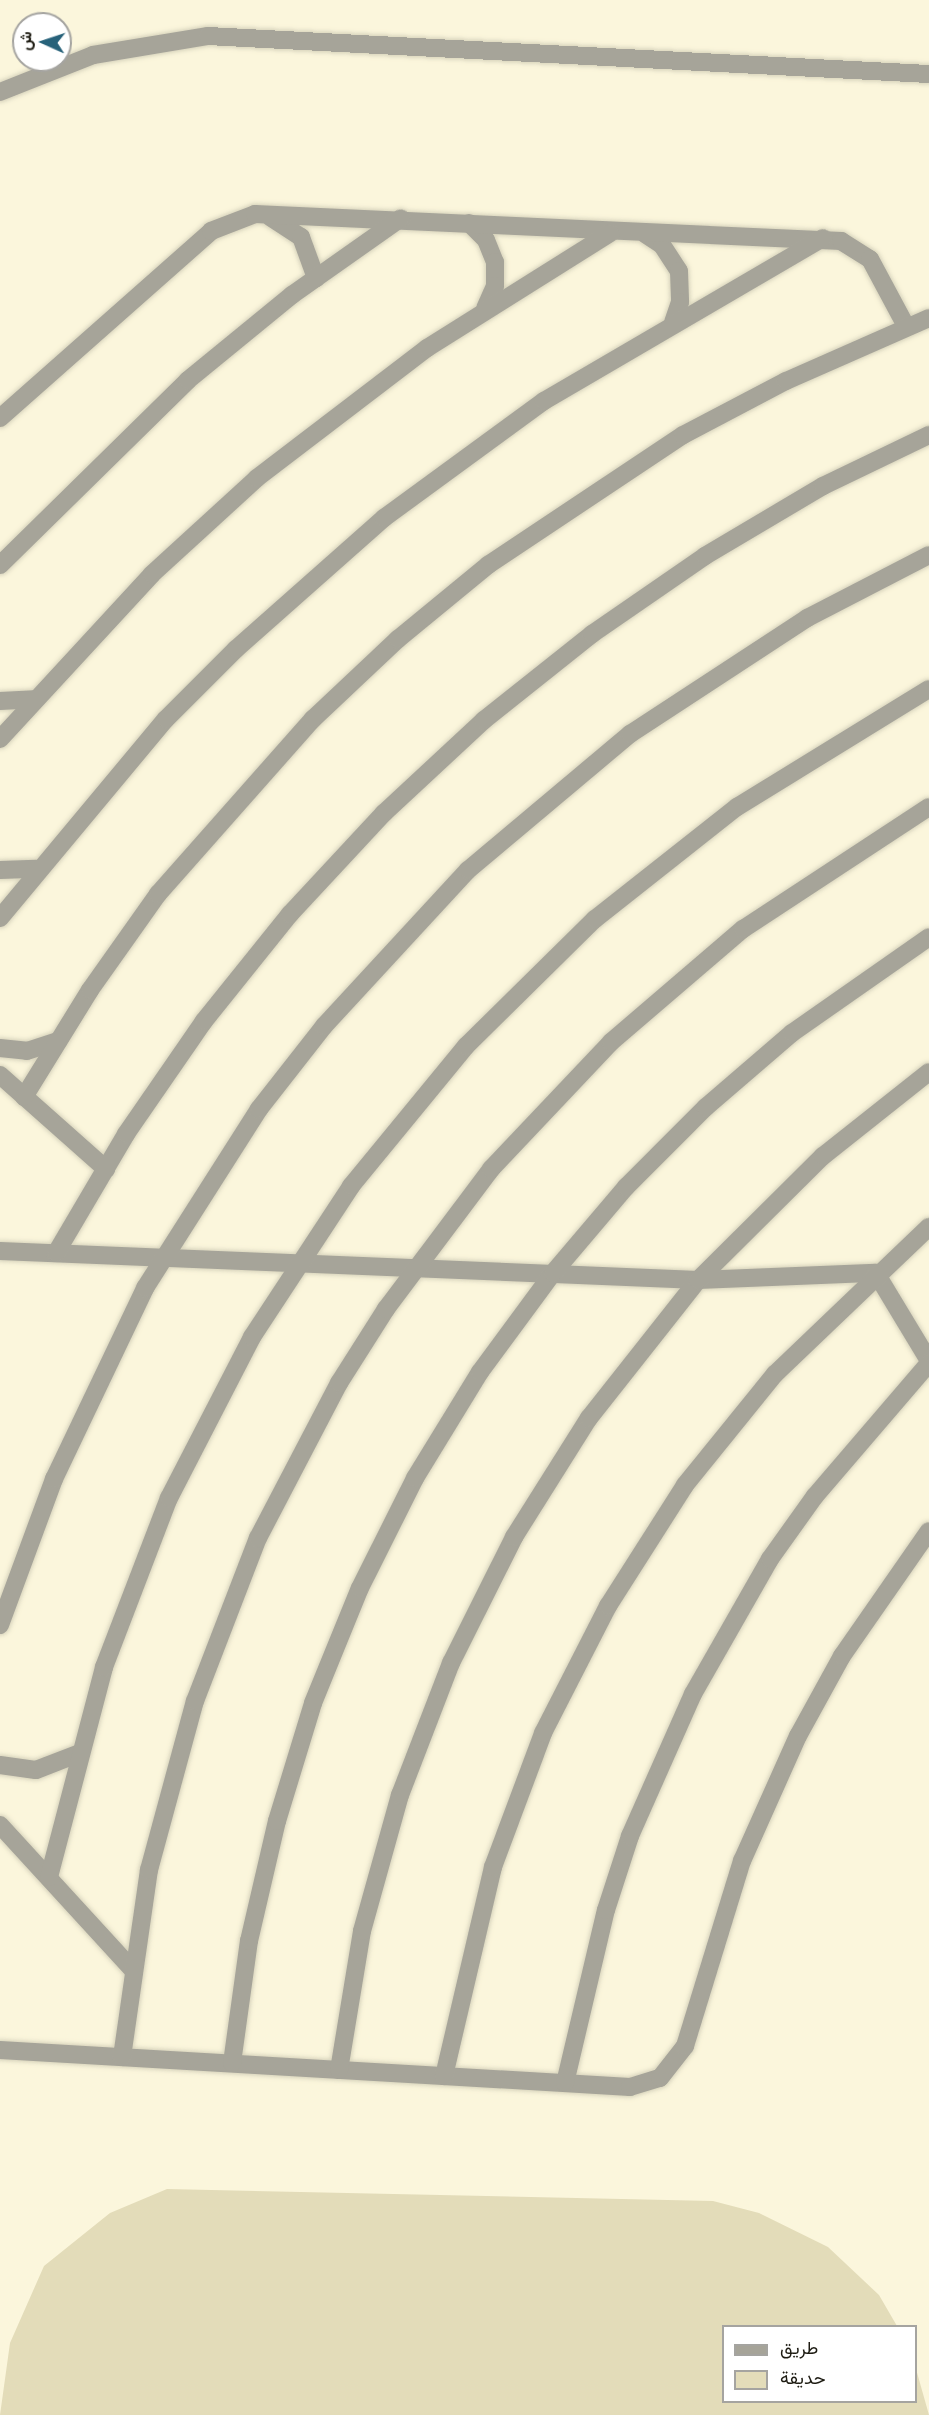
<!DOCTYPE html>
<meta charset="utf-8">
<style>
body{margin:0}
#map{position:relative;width:929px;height:2415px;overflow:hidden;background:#fbf6dc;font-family:"Public Sans",Vazirmatn,sans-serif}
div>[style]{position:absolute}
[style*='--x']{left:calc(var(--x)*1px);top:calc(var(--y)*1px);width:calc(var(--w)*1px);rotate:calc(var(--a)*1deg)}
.green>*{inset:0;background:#e3dcb9}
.roads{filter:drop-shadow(0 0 2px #d7d3bc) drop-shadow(0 0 2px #d7d3bc)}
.minor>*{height:18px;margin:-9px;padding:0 9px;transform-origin:9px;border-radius:9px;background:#a6a499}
span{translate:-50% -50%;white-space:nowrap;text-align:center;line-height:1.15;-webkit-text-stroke:6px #fff;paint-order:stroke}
.legend{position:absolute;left:722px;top:2325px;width:195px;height:78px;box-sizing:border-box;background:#fff;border:2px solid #a5a4a0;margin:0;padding:8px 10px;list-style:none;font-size:18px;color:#1d1b12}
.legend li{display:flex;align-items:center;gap:12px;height:30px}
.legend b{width:30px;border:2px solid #a5a4a0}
.north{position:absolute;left:12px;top:12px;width:60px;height:60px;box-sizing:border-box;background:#fff;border:2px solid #a5a4a0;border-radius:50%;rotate:273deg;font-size:16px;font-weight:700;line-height:24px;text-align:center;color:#1d1b12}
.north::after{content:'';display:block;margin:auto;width:21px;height:27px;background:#27627a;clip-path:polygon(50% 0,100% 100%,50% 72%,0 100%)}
</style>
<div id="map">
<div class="green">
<i style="clip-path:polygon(167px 2189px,713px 2201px,759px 2213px,828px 2247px,879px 2295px,897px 2326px,724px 2326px,724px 2402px,916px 2402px,916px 2369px,929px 2415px,0 2415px,10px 2343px,44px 2266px,110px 2213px)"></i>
</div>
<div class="roads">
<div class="minor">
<i style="--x:0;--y:92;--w:100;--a:-21.7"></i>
<i style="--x:93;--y:55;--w:117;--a:-9.4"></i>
<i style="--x:208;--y:36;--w:722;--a:3.02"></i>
<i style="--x:270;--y:217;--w:37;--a:33"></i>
<i style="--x:301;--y:237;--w:44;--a:69.9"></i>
<i style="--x:469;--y:223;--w:24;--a:45"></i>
<i style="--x:486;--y:240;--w:24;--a:68"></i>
<i style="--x:495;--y:262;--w:24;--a:90"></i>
<i style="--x:495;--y:286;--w:24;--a:114"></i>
<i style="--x:645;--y:234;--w:20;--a:33"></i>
<i style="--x:662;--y:245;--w:31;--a:57"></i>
<i style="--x:679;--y:271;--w:31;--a:88"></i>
<i style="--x:680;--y:302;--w:21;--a:109"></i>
<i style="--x:0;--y:418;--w:282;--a:-41.5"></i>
<i style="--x:211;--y:231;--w:47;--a:-21.1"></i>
<i style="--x:255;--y:214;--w:587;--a:2.64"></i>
<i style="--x:841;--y:241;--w:34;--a:32"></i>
<i style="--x:870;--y:259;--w:76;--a:61.8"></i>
<i style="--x:0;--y:565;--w:264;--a:-44.5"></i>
<i style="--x:188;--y:380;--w:134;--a:-39.3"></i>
<i style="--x:292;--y:295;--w:133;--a:-35.2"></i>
<i style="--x:0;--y:701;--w:34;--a:-3"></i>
<i style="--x:0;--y:739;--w:224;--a:-47.3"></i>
<i style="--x:152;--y:574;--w:142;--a:-42.4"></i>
<i style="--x:257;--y:478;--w:214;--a:-37.4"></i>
<i style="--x:427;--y:348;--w:216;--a:-32.1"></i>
<i style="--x:0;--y:870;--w:36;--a:-2"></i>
<i style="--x:0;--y:918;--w:259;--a:-50.2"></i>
<i style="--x:166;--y:719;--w:99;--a:-45"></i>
<i style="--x:236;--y:649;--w:198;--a:-41.5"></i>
<i style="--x:384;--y:518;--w:198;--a:-36.2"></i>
<i style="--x:544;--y:401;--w:323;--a:-30.3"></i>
<i style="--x:0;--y:1048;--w:27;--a:6"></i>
<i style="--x:27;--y:1051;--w:33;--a:-18"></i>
<i style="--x:0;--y:1075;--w:142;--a:41.6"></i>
<i style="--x:24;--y:1097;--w:126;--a:-58.3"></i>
<i style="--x:90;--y:990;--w:118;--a:-54.7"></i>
<i style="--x:158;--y:894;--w:234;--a:-48.5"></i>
<i style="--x:313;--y:719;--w:117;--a:-43.3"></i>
<i style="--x:398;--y:639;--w:117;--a:-39.4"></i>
<i style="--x:488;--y:565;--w:234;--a:-33.7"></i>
<i style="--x:683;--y:435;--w:116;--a:-27.7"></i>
<i style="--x:786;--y:381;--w:156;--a:-23.8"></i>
<i style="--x:0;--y:1251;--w:699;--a:2.38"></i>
<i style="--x:698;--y:1280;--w:178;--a:-2.3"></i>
<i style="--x:876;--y:1273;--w:103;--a:58.9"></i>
<i style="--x:56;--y:1253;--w:138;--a:-59.5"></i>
<i style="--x:126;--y:1134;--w:137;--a:-55.4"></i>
<i style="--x:204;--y:1021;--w:137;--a:-51.2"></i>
<i style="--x:290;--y:914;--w:138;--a:-47.1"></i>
<i style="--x:384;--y:813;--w:137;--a:-42.9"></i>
<i style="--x:484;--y:720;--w:138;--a:-38.5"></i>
<i style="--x:592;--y:634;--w:137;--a:-34.6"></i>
<i style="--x:705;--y:556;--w:137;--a:-30.7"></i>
<i style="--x:823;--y:486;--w:118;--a:-25.7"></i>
<i style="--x:0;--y:1625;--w:156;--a:-69.7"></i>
<i style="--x:54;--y:1479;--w:212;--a:-64.5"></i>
<i style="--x:145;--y:1288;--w:212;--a:-57.5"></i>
<i style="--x:259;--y:1109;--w:105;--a:-51.9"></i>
<i style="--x:324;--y:1026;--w:212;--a:-47.3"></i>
<i style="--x:468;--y:870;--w:212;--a:-40"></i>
<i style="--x:630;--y:734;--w:212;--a:-33.2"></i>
<i style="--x:807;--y:618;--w:137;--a:-27.3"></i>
<i style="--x:0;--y:1765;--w:36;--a:8"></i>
<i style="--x:36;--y:1770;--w:44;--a:-21.3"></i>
<i style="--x:0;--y:1825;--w:195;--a:47.5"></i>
<i style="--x:49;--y:1877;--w:217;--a:-75.3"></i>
<i style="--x:104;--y:1667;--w:181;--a:-69"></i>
<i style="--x:169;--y:1498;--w:181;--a:-62.7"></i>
<i style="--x:252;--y:1337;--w:181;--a:-56.7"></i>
<i style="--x:351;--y:1186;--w:181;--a:-50.6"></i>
<i style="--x:466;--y:1046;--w:181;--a:-44.6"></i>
<i style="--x:595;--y:919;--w:181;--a:-38.3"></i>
<i style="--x:737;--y:807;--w:225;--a:-31.6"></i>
<i style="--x:0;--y:2050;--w:631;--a:3.36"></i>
<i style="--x:630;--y:2087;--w:31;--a:-17"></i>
<i style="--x:660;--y:2078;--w:41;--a:-52"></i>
<i style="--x:685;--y:2046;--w:194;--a:-72.9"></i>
<i style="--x:742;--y:1861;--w:137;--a:-65.9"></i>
<i style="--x:798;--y:1736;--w:91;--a:-61.2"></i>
<i style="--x:842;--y:1656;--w:152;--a:-55.2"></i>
<i style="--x:122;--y:2057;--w:189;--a:-81.8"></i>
<i style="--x:149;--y:1870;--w:175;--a:-74.8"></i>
<i style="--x:195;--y:1701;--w:175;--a:-68.9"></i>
<i style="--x:258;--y:1538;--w:175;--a:-62.4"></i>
<i style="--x:339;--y:1383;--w:88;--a:-57.6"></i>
<i style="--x:386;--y:1309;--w:175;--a:-53.1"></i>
<i style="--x:491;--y:1169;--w:175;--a:-46.6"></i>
<i style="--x:611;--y:1042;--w:174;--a:-40.6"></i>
<i style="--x:743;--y:929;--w:222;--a:-33.3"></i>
<i style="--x:232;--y:2063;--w:123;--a:-82.1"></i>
<i style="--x:249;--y:1941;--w:123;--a:-76.9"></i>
<i style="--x:277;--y:1821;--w:123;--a:-73"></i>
<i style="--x:313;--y:1703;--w:124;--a:-67.8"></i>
<i style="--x:360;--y:1588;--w:123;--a:-63.4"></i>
<i style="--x:415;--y:1478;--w:124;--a:-58.5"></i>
<i style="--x:480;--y:1372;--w:123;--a:-53.6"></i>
<i style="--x:553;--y:1273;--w:113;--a:-49.7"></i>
<i style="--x:626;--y:1187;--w:113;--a:-45"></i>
<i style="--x:706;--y:1107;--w:113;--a:-40.7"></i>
<i style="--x:792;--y:1033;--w:167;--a:-35"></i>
<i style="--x:339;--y:2070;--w:141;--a:-80.6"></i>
<i style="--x:362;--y:1931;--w:141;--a:-74.4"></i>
<i style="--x:400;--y:1795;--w:142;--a:-68.9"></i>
<i style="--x:451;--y:1663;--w:141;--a:-63.4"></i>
<i style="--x:514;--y:1537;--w:141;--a:-57.8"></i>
<i style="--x:589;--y:1418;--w:176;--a:-51.7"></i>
<i style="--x:698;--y:1280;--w:176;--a:-44.8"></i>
<i style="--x:823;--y:1156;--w:135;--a:-38.4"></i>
<i style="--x:444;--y:2076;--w:215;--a:-76.8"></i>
<i style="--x:493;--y:1867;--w:143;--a:-69.5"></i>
<i style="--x:543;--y:1733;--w:143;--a:-62.9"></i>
<i style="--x:608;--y:1606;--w:143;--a:-57.5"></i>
<i style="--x:685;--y:1485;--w:143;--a:-51"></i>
<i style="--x:775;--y:1374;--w:213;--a:-43.7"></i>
<i style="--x:565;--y:2083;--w:178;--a:-76.7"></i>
<i style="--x:606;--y:1910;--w:78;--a:-72"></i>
<i style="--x:630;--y:1836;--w:155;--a:-66.1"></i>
<i style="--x:693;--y:1694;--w:155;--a:-60.3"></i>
<i style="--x:770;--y:1559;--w:77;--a:-54.5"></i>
<i style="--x:815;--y:1496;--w:175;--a:-49.4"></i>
</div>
</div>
<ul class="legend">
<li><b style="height:8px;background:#a6a499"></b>طريق</li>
<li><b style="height:16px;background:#e3dcb9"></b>حديقة</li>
</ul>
<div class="north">ش</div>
</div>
